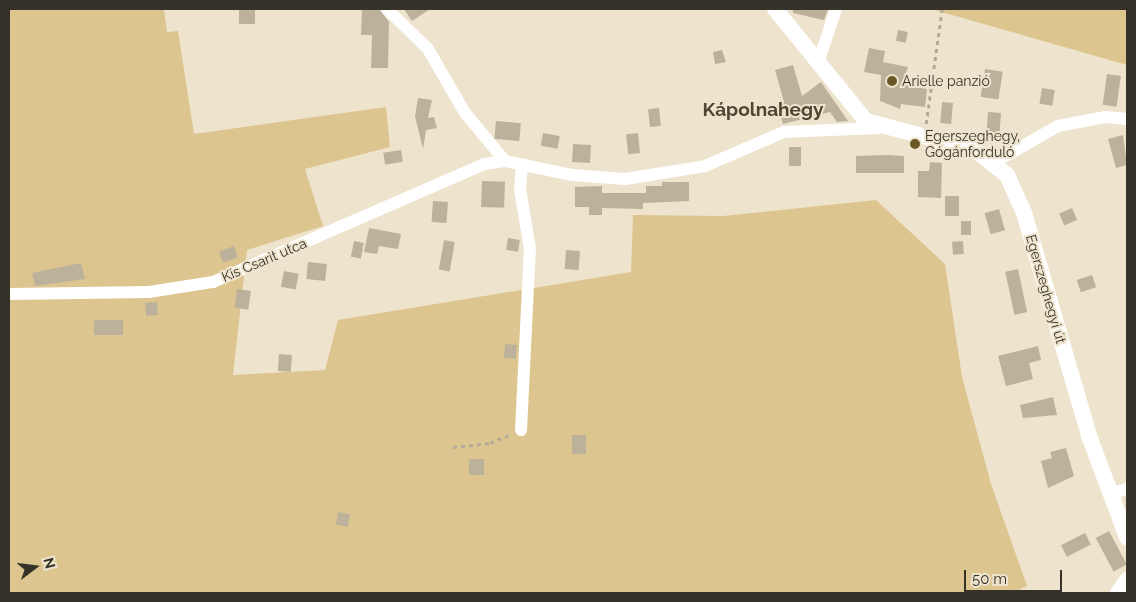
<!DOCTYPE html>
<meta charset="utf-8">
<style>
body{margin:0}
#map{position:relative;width:1136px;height:602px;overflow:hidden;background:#eee4cd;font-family:Raleway,sans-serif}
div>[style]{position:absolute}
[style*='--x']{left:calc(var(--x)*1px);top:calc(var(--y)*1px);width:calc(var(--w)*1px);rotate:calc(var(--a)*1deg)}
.green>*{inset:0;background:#ddc58f}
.building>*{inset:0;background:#bcb29c;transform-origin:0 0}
.path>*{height:2.5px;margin-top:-1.25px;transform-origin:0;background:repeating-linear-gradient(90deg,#b2aa97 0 4px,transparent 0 8px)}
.minor>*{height:12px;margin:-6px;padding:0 6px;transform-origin:6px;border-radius:6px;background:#fff}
.tertiary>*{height:16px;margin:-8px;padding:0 8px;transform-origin:8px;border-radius:8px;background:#fff}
.dots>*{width:14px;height:14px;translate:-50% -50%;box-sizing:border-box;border:2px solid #eee4cd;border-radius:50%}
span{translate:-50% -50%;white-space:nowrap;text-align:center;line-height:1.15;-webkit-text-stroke:4px #eee4cd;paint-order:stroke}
.poi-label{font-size:14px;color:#363229}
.left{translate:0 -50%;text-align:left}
.street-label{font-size:14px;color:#363229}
.district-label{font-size:19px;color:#4e4632;font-weight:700}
.frame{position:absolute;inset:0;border:10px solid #363229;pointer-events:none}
.north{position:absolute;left:10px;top:542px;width:50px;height:50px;-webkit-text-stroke:4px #eee4cd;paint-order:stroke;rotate:75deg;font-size:14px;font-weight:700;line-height:20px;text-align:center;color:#363229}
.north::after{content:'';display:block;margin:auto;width:18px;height:22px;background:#363229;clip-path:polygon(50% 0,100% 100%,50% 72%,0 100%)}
.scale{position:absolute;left:964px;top:570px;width:98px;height:22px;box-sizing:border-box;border:2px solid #363229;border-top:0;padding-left:6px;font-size:15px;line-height:18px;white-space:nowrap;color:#363229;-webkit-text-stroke:4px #eee4cd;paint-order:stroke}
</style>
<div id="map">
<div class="green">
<i style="clip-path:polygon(9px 9px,164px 9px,167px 32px,178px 31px,194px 134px,386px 107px,390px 147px,305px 169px,323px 226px,247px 250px,233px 375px,325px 370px,338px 320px,631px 272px,633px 215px,723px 216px,876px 200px,945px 264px,962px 377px,991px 484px,1027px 586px,1012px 593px,9px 593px)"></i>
<i style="clip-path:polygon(931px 9px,1127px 9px,1127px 65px)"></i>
</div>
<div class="building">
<i style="clip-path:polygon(362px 9px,379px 9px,389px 22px,388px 68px,371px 68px,372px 35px,361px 35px)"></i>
<i style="clip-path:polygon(404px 9px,430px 9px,412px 21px)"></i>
<i style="clip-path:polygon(793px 9px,828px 9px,824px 20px,793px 13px)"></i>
<i style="left:239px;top:10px;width:16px;height:14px"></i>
<i style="left:898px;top:30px;width:10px;height:11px;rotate:11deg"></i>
<i style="clip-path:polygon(869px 48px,885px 51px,883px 62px,908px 67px,904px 85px,927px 89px,925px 107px,901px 104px,900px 109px,880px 101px,881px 75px,864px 72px)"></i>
<i style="clip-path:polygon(722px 50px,726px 62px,715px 64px,713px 52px)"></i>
<i style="clip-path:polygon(793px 65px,802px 96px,821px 82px,848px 121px,837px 122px,830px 112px,783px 124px,777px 104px,784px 102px,775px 70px)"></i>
<i style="left:985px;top:69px;width:18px;height:28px;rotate:9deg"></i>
<i style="left:1107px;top:74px;width:14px;height:31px;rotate:8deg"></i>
<i style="left:1042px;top:88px;width:13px;height:16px;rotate:9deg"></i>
<i style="clip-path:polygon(418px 98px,432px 100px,428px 118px,434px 117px,437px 128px,426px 130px,423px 149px,415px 116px)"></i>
<i style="left:942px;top:102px;width:11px;height:21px;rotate:5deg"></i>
<i style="left:659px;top:108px;width:18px;height:11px;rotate:84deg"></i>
<i style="left:988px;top:112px;width:13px;height:26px;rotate:4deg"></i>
<i style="left:496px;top:121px;width:25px;height:18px;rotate:5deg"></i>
<i style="left:543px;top:133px;width:17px;height:13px;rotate:10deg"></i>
<i style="left:638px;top:133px;width:20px;height:12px;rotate:84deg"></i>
<i style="clip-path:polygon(1123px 135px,1127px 165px,1116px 168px,1108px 139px)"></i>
<i style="left:573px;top:144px;width:18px;height:18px;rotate:3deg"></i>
<i style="left:789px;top:147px;width:12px;height:19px"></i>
<i style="left:401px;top:150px;width:12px;height:18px;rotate:81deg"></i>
<i style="clip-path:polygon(887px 155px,904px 156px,904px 173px,856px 173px,856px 156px)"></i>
<i style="clip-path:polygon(930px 162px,942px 163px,941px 198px,918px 197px,918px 171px,929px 171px)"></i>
<i style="left:482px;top:181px;width:23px;height:26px;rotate:2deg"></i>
<i style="clip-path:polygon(662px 182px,689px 182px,689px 201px,643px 203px,643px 209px,602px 208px,602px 215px,589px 215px,589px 207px,575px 207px,575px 187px,602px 186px,602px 193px,646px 193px,646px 186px,662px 186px)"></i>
<i style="left:945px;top:196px;width:14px;height:20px"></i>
<i style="left:433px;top:201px;width:15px;height:21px;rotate:4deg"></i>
<i style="left:1072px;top:208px;width:13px;height:14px;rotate:67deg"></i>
<i style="left:999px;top:209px;width:22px;height:15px;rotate:74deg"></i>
<i style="left:961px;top:221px;width:10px;height:14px"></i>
<i style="clip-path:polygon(369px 228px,401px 234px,398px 249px,379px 246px,377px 254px,364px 252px)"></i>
<i style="left:508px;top:238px;width:12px;height:12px;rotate:9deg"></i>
<i style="left:444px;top:240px;width:11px;height:30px;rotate:10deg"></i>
<i style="left:354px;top:241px;width:10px;height:16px;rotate:11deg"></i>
<i style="left:963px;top:241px;width:13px;height:11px;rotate:86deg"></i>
<i style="left:234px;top:246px;width:12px;height:16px;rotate:70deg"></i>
<i style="left:566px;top:250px;width:14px;height:19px;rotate:4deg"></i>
<i style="left:308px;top:262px;width:19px;height:17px;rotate:6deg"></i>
<i style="clip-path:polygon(81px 263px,85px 279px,35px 286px,32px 273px)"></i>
<i style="left:1018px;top:269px;width:44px;height:13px;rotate:78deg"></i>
<i style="left:284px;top:271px;width:15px;height:16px;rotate:11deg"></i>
<i style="left:1092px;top:275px;width:13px;height:16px;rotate:72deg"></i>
<i style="left:237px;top:289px;width:14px;height:19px;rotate:8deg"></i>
<i style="left:157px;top:302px;width:13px;height:12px;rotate:86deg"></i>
<i style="left:94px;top:320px;width:29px;height:15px"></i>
<i style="left:505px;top:344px;width:12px;height:14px;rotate:5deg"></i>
<i style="clip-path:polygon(1038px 346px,1041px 360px,1029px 363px,1033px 379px,1006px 386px,998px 356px)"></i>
<i style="left:279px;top:354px;width:13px;height:17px;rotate:4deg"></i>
<i style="clip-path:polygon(1053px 397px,1057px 415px,1023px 418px,1020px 405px)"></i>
<i style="left:572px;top:435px;width:14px;height:19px"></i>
<i style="clip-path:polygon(1066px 448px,1074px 476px,1048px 488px,1041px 461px,1052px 458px,1050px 452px)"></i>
<i style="left:469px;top:459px;width:15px;height:16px"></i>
<i style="left:338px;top:512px;width:12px;height:13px;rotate:9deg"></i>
<i style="left:1109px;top:531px;width:38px;height:15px;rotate:62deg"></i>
<i style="left:1085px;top:533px;width:13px;height:27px;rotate:63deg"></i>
</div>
<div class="path">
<i style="--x:926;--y:124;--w:116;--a:-82.1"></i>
<i style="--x:453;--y:447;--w:37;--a:-6"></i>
<i style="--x:490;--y:443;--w:23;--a:-23"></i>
</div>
<div class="minor">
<i style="--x:387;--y:9;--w:57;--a:44.3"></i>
<i style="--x:428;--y:49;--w:74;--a:60"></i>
<i style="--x:465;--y:113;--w:62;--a:50.2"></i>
<i style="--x:818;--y:63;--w:57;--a:-71.6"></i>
<i style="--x:995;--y:162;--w:73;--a:-29.7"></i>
<i style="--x:1058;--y:126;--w:48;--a:-10.8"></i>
<i style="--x:1105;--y:117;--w:22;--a:5"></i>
<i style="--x:9;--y:294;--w:140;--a:-0.8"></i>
<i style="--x:149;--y:292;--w:65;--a:-8.9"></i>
<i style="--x:213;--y:282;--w:296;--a:-23.5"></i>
<i style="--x:484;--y:164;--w:21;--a:-8"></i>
<i style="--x:505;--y:161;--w:68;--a:11.8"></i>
<i style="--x:572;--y:175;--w:53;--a:4.3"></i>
<i style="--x:625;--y:179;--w:81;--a:-9.2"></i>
<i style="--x:705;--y:166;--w:86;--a:-23.3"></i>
<i style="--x:784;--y:132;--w:94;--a:-2.4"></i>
<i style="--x:521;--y:430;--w:181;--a:-87.2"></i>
<i style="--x:530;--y:249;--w:61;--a:-99.5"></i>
<i style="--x:520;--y:189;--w:25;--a:-85"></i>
<i style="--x:1109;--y:494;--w:19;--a:-16"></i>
</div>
<div class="tertiary">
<i style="--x:775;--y:9;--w:144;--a:50.9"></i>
<i style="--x:866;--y:121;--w:113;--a:14.9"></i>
<i style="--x:975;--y:150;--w:41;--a:38"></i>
<i style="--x:1007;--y:175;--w:42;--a:65.9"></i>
<i style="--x:1024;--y:213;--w:232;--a:73.7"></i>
<i style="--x:1089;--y:436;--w:108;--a:69.4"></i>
<i style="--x:1118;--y:593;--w:16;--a:-55"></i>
</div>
<div class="dots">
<i style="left:892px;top:81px;background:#6c5827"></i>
<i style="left:915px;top:144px;background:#6c5827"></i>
</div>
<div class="poi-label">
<span class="left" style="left:902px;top:81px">Arielle panzió</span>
<span class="left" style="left:925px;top:144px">Egerszeghegy,<br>Gógánforduló</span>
</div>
<div class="street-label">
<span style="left:264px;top:260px;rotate:-23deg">Kis Csarit utca</span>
<span style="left:1046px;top:289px;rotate:74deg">Egerszeghegyi út</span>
</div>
<div class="district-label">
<span style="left:763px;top:110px">Kápolnahegy</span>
</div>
<div class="frame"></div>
<div class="north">N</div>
<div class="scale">50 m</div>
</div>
